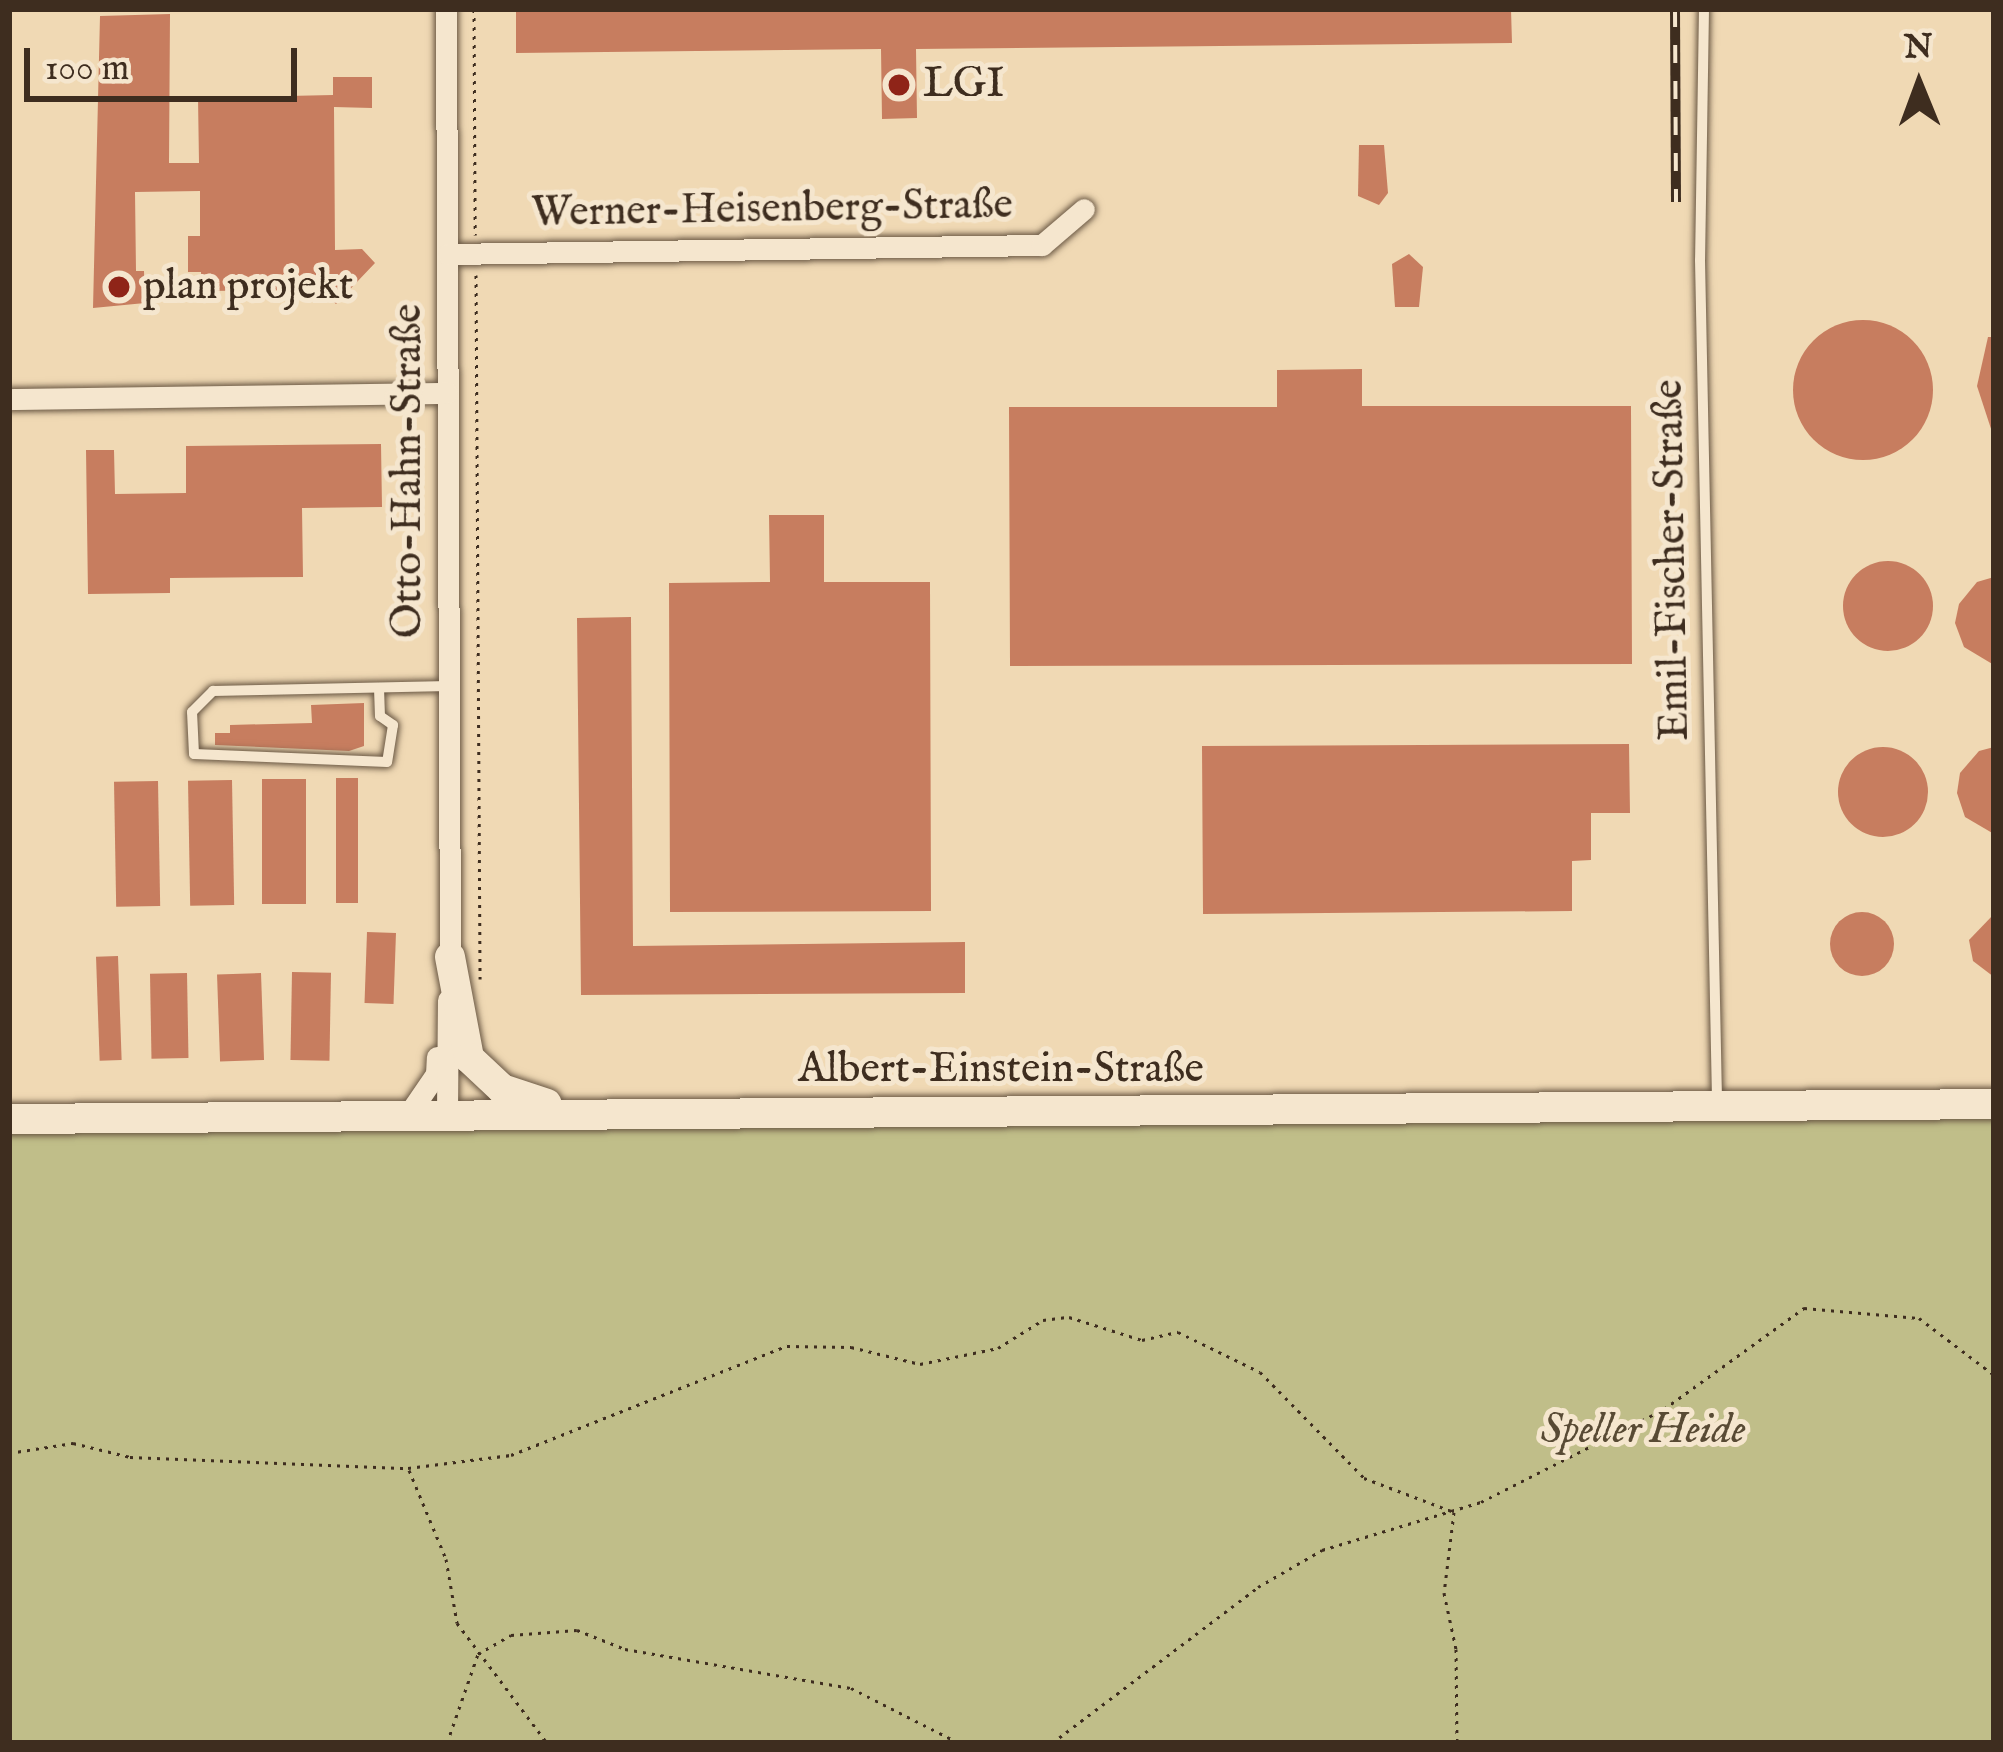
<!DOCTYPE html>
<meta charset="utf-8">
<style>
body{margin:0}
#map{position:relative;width:2003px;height:1752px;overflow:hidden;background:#f0d9b4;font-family:"IM FELL English",serif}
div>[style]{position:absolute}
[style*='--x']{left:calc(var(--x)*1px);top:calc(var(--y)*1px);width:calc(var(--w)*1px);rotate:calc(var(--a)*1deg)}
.green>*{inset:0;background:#c0be89;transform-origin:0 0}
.building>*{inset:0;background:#c77d5f;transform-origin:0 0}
.round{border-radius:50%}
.path>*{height:3px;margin-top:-1.5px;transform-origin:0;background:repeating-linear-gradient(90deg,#3e2d1f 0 3px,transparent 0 9px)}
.roads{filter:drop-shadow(0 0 3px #6a5844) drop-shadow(0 0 3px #6a5844)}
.lane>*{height:10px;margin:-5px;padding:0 5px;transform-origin:5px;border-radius:5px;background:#f5e6ce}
.street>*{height:21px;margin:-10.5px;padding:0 10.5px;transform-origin:10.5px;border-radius:10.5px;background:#f5e6ce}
.secondary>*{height:30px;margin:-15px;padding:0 15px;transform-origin:15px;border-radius:15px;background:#f5e6ce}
.rail>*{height:10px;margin-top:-5px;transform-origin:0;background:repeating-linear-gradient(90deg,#f5e6ce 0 18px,#3e2d1f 0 36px);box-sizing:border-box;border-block:3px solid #3e2d1f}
.dots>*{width:33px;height:33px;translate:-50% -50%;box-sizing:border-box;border:6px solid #f5e6ce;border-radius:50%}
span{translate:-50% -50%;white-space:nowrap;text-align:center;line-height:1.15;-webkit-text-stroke:10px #f5e6ce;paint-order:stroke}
.poi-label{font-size:42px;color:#3e2d1f}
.left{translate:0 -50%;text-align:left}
.street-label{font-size:42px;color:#3e2d1f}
.park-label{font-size:42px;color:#584a34;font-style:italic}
.frame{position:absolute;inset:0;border:12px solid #3e2d1f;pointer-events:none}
.north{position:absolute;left:1859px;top:24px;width:120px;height:120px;-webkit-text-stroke:9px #f5e6ce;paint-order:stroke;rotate:359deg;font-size:33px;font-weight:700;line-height:48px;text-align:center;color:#3e2d1f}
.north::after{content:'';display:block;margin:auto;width:42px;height:54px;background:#3e2d1f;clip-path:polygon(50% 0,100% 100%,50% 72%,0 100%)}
.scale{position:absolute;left:24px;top:48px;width:273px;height:54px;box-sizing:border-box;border:6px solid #3e2d1f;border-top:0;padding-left:15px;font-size:36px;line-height:42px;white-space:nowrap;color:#3e2d1f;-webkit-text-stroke:9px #f5e6ce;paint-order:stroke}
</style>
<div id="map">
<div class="green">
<i style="left:1994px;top:1115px;width:628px;height:1985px;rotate:90deg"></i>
</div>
<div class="building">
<i style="clip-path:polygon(516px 9px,1511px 9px,1512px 43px,916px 49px,917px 118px,882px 119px,881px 49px,516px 53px)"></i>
<i style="clip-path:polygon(170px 14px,169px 163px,199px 163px,198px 98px,333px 95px,333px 77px,372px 77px,372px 108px,334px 107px,335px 250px,362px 249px,375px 263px,336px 304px,321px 290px,202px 291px,201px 272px,188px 272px,188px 236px,200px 236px,200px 191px,135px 192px,136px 271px,144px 271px,145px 303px,93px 308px,100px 16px)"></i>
<i style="clip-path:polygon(1359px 145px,1384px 145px,1388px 193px,1379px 205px,1358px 196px)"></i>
<i style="clip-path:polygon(1409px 254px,1423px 267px,1419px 307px,1395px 307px,1392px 264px)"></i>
<i class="round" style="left:1793px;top:320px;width:140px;height:140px"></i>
<i style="clip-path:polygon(1988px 337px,1994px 337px,1994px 438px,1977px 386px)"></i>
<i style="clip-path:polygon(1362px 369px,1362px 406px,1631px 406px,1632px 664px,1010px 666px,1009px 407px,1277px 407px,1277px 370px)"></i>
<i style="clip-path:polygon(381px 444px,382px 507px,302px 508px,303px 577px,170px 578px,170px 593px,88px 594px,86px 450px,114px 450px,115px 494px,186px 493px,186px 446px)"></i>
<i style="clip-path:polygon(769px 515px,824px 515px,824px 582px,930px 582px,931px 911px,670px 912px,669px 583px,770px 582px)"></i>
<i class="round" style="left:1843px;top:561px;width:90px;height:90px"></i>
<i style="clip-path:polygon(1994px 577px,1994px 665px,1964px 647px,1955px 623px,1959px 604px,1977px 582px)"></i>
<i style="clip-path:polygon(631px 617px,633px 946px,965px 942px,965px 993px,581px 995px,577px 618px)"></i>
<i style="clip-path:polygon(364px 703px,364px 746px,349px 751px,215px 745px,215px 733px,230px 733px,230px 725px,312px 723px,311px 705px)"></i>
<i style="clip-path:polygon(1629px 744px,1630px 813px,1591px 813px,1591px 860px,1572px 861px,1572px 911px,1203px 914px,1202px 746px)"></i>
<i style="clip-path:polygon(1994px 747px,1994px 834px,1965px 817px,1957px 793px,1960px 773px,1979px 751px)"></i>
<i class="round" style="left:1838px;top:747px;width:90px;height:90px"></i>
<i style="left:336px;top:778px;width:22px;height:125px"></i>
<i style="left:262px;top:779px;width:44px;height:125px"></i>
<i style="left:232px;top:780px;width:125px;height:44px;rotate:89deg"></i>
<i style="left:158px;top:781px;width:125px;height:44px;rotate:89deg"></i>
<i class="round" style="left:1830px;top:912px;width:64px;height:64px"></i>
<i style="clip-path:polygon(1994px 914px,1994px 977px,1973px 961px,1969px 940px)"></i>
<i style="left:367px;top:932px;width:29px;height:71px;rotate:2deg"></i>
<i style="left:118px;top:956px;width:104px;height:22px;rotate:88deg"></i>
<i style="left:292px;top:972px;width:39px;height:88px;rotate:1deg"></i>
<i style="left:187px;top:973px;width:85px;height:37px;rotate:89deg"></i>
<i style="left:261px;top:973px;width:87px;height:44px;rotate:88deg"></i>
</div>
<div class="path">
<i style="--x:474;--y:9;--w:226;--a:89.7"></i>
<i style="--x:476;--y:275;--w:704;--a:89.67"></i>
<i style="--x:9;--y:1453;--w:65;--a:-8.9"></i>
<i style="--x:73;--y:1443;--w:59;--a:13.8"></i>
<i style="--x:130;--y:1457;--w:278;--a:2.3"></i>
<i style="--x:408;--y:1468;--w:104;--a:-7.2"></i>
<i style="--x:511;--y:1455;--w:297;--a:-21.6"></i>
<i style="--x:787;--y:1346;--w:64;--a:0.9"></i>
<i style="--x:851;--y:1347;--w:71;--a:13.8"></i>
<i style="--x:920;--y:1364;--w:80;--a:-11.6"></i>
<i style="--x:998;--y:1348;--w:53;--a:-31.9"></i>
<i style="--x:1043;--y:1320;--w:26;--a:-7"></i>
<i style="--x:1069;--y:1317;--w:77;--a:17.5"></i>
<i style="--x:1142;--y:1340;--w:37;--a:-13"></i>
<i style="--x:1178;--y:1332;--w:91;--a:26"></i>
<i style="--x:1260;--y:1372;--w:148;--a:45.5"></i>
<i style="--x:1364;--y:1478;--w:96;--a:20.7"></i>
<i style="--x:1454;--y:1512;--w:82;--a:97"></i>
<i style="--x:1444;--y:1593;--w:57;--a:77.9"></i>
<i style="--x:1456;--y:1649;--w:94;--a:89.4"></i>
<i style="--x:409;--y:1470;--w:96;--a:67.4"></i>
<i style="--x:446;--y:1559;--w:65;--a:80.2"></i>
<i style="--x:457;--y:1623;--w:150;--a:53.1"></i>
<i style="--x:447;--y:1743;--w:94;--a:-70.8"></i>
<i style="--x:478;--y:1654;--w:38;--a:-30"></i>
<i style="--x:511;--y:1635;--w:66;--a:-4.3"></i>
<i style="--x:577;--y:1630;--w:52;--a:21.6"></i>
<i style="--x:625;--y:1649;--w:229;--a:9.8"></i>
<i style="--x:851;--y:1688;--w:121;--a:27"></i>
<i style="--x:1052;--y:1743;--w:258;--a:-37.1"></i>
<i style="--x:1258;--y:1587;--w:74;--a:-30"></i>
<i style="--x:1322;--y:1550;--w:166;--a:-16.8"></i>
<i style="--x:1481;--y:1502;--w:205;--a:-26.9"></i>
<i style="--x:1664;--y:1409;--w:173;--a:-35.8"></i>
<i style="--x:1804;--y:1308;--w:115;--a:5"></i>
<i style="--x:1919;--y:1318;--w:94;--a:37.2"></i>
</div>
<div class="roads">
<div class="lane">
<i style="--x:1704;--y:9;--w:251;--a:90.9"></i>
<i style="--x:1700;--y:260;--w:841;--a:88.84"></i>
<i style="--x:379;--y:688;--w:28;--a:88"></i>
<i style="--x:380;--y:716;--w:16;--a:35"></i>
<i style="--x:393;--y:725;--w:37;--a:99"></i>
<i style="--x:387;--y:762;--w:193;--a:-177.6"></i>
<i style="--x:194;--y:754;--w:42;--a:-92.7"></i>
<i style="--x:192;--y:712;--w:30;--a:-45"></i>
<i style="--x:213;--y:691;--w:236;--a:-1.2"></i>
</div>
<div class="street">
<i style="--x:446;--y:9;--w:959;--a:89.76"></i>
<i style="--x:448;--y:254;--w:594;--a:-0.87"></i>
<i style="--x:1042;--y:245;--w:55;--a:-40.6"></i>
<i style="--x:9;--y:399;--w:438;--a:-0.8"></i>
<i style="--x:410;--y:1112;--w:46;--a:-55.6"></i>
<i style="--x:436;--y:1074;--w:17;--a:-87"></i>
<i style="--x:447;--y:1112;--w:112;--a:-89.5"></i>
</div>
<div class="secondary">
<i style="--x:450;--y:957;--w:103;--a:79.3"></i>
<i style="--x:469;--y:1058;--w:45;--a:43.2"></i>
<i style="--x:502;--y:1089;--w:47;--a:18.4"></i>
<i style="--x:9;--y:1119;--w:1985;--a:-0.43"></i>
</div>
</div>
<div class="rail">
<i style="--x:1675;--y:9;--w:193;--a:89.7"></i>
</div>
<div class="dots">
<i style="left:899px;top:85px;background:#8f2418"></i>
<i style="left:119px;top:287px;background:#8f2418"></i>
</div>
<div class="poi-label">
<span class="left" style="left:923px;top:85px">LGI</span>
<span class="left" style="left:143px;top:287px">plan projekt</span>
</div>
<div class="street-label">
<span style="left:772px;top:210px;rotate:-1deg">Werner-Heisenberg-Straße</span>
<span style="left:409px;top:471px;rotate:-90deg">Otto-Hahn-Straße</span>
<span style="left:1673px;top:560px;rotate:-91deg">Emil-Fischer-Straße</span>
<span style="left:1001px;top:1070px">Albert-Einstein-Straße</span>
</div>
<div class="park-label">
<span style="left:1643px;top:1431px">Speller Heide</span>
</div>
<div class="frame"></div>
<div class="north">N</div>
<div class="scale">100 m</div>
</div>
